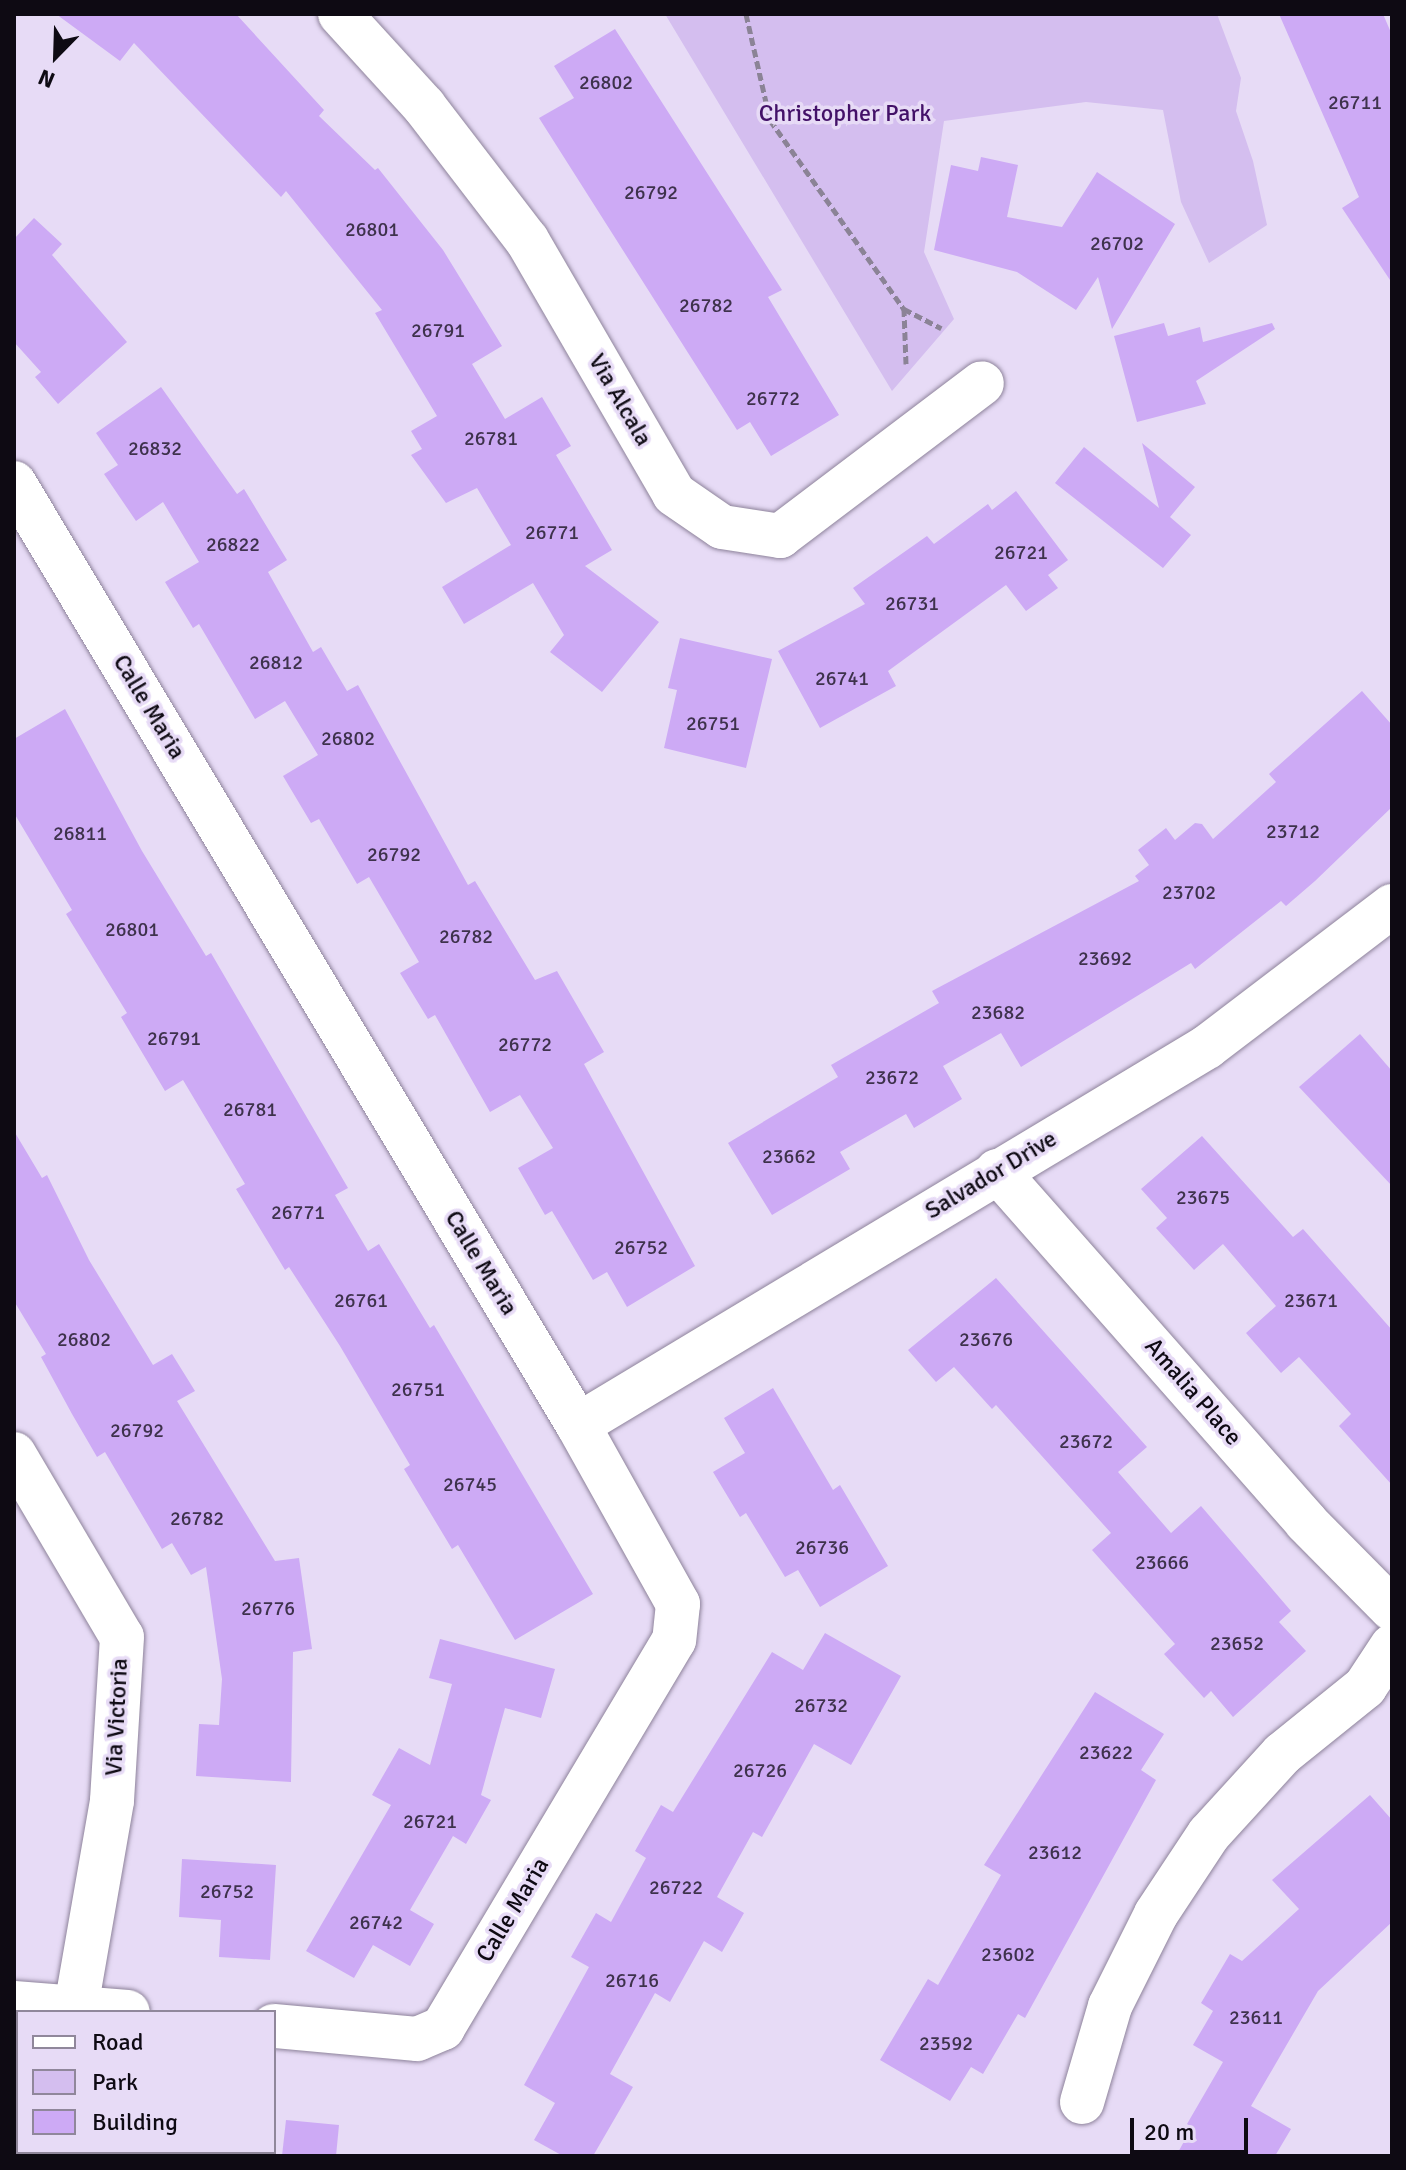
<!DOCTYPE html>
<style>
body{margin:0}
#map{position:relative;width:1406px;height:2170px;overflow:hidden;background:#e7dbf6;font-family:Signika,sans-serif}
div>[style]{position:absolute}
[style*='--x']{left:calc(var(--x)*1px);top:calc(var(--y)*1px);width:calc(var(--w)*1px);rotate:calc(var(--a)*1deg)}
.green>*{inset:0;background:#d4beef}
.building>*{inset:0;background:#cdaaf5}
.path>*{height:5px;margin-top:-2.5px;transform-origin:0;background:repeating-linear-gradient(90deg,#8b8396 0 8px,transparent 0 12px)}
.roads{filter:drop-shadow(0 0 2px #8e839b) drop-shadow(0 0 2px #8e839b)}
.minor>*{height:44px;margin:-22px;padding:0 22px;transform-origin:22px;border-radius:22px;background:#fff}
span{translate:-50% -50%;white-space:nowrap;text-align:center;line-height:1.15;-webkit-text-stroke:7px #e7dbf6;paint-order:stroke}
.number-label{font-size:20px;color:#3e324c}
.number-label span{-webkit-text-stroke-width:0}
.park-label{font-size:24px;color:#431168}
.street-label{font-size:24px;color:#0e0a13}
.frame{position:absolute;inset:0;border:16px solid #0e0a13;pointer-events:none}
.legend{position:absolute;left:16px;top:2010px;width:260px;height:144px;box-sizing:border-box;background:#e7dbf6;border:2px solid #90879b;margin:0;padding:10px 14px;list-style:none;font-size:24px;color:#0e0a13}
.legend li{display:flex;align-items:center;gap:16px;height:40px}
.legend b{width:40px;border:2px solid #90879b}
.north{position:absolute;left:16px;top:16px;width:80px;height:80px;-webkit-text-stroke:6px #e7dbf6;paint-order:stroke;rotate:203deg;font-size:22px;font-weight:700;line-height:32px;text-align:center;color:#0e0a13}
.north::after{content:'';display:block;margin:auto;width:28px;height:36px;background:#0e0a13;clip-path:polygon(50% 0,100% 100%,50% 72%,0 100%)}
.scale{position:absolute;left:1130px;top:2118px;width:118px;height:36px;box-sizing:border-box;border:4px solid #0e0a13;border-top:0;padding-left:10px;font-size:24px;line-height:28px;white-space:nowrap;color:#0e0a13;-webkit-text-stroke:6px #e7dbf6;paint-order:stroke}
</style>
<div id="map">
<div class="green">
<i style="clip-path:polygon(665px 14px,1217px 14px,1241px 78px,1236px 111px,1253px 161px,1267px 225px,1209px 263px,1181px 202px,1163px 110px,1086px 102px,944px 121px,924px 252px,954px 319px,892px 391px)"></i>
</div>
<div class="building">
<i style="clip-path:polygon(56px 14px,236px 14px,324px 110px,319px 116px,375px 170px,378px 168px,443px 250px,502px 346px,472px 364px,505px 419px,542px 397px,571px 446px,556px 455px,612px 550px,585px 566px,659px 622px,602px 692px,550px 652px,564px 635px,533px 583px,464px 624px,442px 587px,511px 545px,477px 488px,446px 503px,411px 455px,422px 449px,411px 431px,437px 416px,375px 313px,382px 310px,286px 191px,281px 197px,134px 43px,120px 61px)"></i>
<i style="clip-path:polygon(1279px 14px,1383px 14px,1392px 35px,1392px 283px,1342px 208px,1359px 197px)"></i>
<i style="clip-path:polygon(615px 29px,782px 290px,768px 297px,839px 415px,771px 456px,750px 422px,737px 430px,539px 118px,574px 98px,554px 66px)"></i>
<i style="clip-path:polygon(981px 157px,1018px 165px,1007px 217px,1062px 227px,1097px 172px,1175px 224px,1112px 329px,1098px 277px,1076px 310px,1017px 272px,934px 250px,951px 165px,978px 171px)"></i>
<i style="clip-path:polygon(34px 218px,62px 244px,52px 255px,127px 342px,58px 404px,35px 377px,41px 372px,14px 342px,14px 239px)"></i>
<i style="clip-path:polygon(1164px 323px,1168px 336px,1200px 327px,1203px 342px,1272px 323px,1275px 329px,1196px 381px,1206px 404px,1137px 422px,1114px 336px)"></i>
<i style="clip-path:polygon(161px 387px,237px 494px,244px 489px,287px 560px,268px 572px,313px 652px,321px 647px,347px 691px,358px 685px,468px 885px,475px 881px,535px 980px,557px 971px,604px 1052px,584px 1064px,695px 1266px,627px 1307px,607px 1272px,593px 1280px,552px 1211px,545px 1215px,518px 1168px,553px 1148px,520px 1095px,490px 1112px,435px 1015px,428px 1019px,400px 973px,419px 962px,369px 877px,357px 884px,319px 819px,311px 823px,283px 776px,318px 755px,285px 701px,255px 719px,199px 624px,193px 628px,165px 582px,199px 562px,163px 502px,136px 521px,104px 474px,118px 465px,96px 433px)"></i>
<i style="clip-path:polygon(1142px 443px,1195px 487px,1170px 517px,1191px 535px,1163px 568px,1055px 483px,1084px 447px,1159px 508px)"></i>
<i style="clip-path:polygon(1016px 491px,1068px 560px,1048px 575px,1058px 588px,1026px 611px,1006px 585px,888px 671px,896px 686px,820px 728px,778px 651px,865px 604px,853px 588px,927px 536px,934px 544px,988px 504px,992px 510px)"></i>
<i style="clip-path:polygon(680px 638px,772px 659px,746px 768px,664px 748px,677px 690px,668px 688px)"></i>
<i style="clip-path:polygon(1362px 691px,1392px 725px,1392px 807px,1315px 881px,1286px 906px,1281px 901px,1195px 969px,1191px 963px,1021px 1067px,1001px 1033px,943px 1066px,962px 1099px,914px 1128px,906px 1114px,840px 1152px,850px 1169px,772px 1215px,728px 1143px,838px 1077px,831px 1065px,939px 1003px,932px 991px,1139px 881px,1135px 876px,1149px 865px,1138px 850px,1166px 828px,1175px 840px,1195px 823px,1202px 824px,1213px 839px,1276px 782px,1269px 774px)"></i>
<i style="clip-path:polygon(65px 709px,142px 851px,206px 956px,211px 953px,348px 1188px,335px 1195px,368px 1251px,379px 1244px,430px 1328px,434px 1325px,593px 1594px,515px 1640px,458px 1545px,452px 1549px,404px 1469px,410px 1465px,340px 1346px,289px 1267px,285px 1270px,236px 1189px,245px 1184px,183px 1080px,165px 1091px,121px 1017px,127px 1013px,66px 914px,72px 910px,14px 813px,14px 739px)"></i>
<i style="clip-path:polygon(1360px 1034px,1392px 1071px,1392px 1186px,1299px 1087px)"></i>
<i style="clip-path:polygon(14px 1131px,42px 1178px,47px 1175px,89px 1260px,153px 1365px,172px 1354px,195px 1391px,177px 1401px,275px 1561px,299px 1558px,312px 1649px,293px 1652px,291px 1782px,196px 1776px,199px 1724px,219px 1725px,222px 1679px,206px 1567px,191px 1575px,172px 1543px,162px 1549px,105px 1452px,97px 1457px,72px 1414px,41px 1357px,46px 1354px,14px 1301px)"></i>
<i style="clip-path:polygon(1202px 1136px,1293px 1237px,1303px 1229px,1392px 1330px,1392px 1485px,1339px 1426px,1351px 1414px,1299px 1357px,1281px 1373px,1246px 1333px,1276px 1306px,1223px 1244px,1194px 1270px,1156px 1228px,1167px 1218px,1141px 1189px)"></i>
<i style="clip-path:polygon(996px 1278px,1147px 1447px,1118px 1472px,1171px 1533px,1201px 1506px,1291px 1611px,1279px 1622px,1306px 1651px,1233px 1717px,1211px 1691px,1204px 1698px,1164px 1654px,1175px 1644px,1092px 1550px,1111px 1533px,996px 1405px,992px 1409px,954px 1367px,936px 1382px,908px 1350px)"></i>
<i style="clip-path:polygon(773px 1388px,833px 1490px,840px 1485px,888px 1566px,820px 1607px,798px 1570px,785px 1577px,746px 1513px,740px 1517px,713px 1472px,745px 1453px,724px 1418px)"></i>
<i style="clip-path:polygon(825px 1633px,901px 1676px,851px 1765px,814px 1744px,762px 1837px,753px 1832px,717px 1897px,744px 1913px,722px 1952px,704px 1941px,670px 2002px,655px 1993px,610px 2074px,633px 2087px,593px 2156px,563px 2156px,534px 2140px,555px 2103px,524px 2085px,589px 1967px,571px 1957px,596px 1913px,611px 1922px,646px 1858px,635px 1851px,661px 1805px,673px 1812px,772px 1652px,803px 1670px)"></i>
<i style="clip-path:polygon(440px 1639px,555px 1669px,541px 1718px,505px 1708px,481px 1795px,491px 1800px,466px 1844px,453px 1836px,410px 1910px,434px 1924px,410px 1966px,373px 1945px,354px 1978px,306px 1951px,391px 1805px,372px 1795px,399px 1748px,430px 1765px,452px 1684px,429px 1678px)"></i>
<i style="clip-path:polygon(1095px 1692px,1164px 1734px,1141px 1770px,1156px 1780px,1025px 2018px,1018px 2014px,983px 2074px,971px 2067px,950px 2101px,880px 2060px,928px 1979px,938px 1985px,1001px 1875px,984px 1865px)"></i>
<i style="clip-path:polygon(1370px 1795px,1392px 1820px,1392px 1922px,1318px 1991px,1251px 2106px,1291px 2129px,1275px 2156px,1176px 2156px,1192px 2127px,1187px 2124px,1223px 2062px,1193px 2045px,1213px 2011px,1201px 2003px,1230px 1954px,1242px 1961px,1299px 1909px,1272px 1880px)"></i>
<i style="clip-path:polygon(182px 1859px,276px 1865px,270px 1960px,219px 1957px,221px 1920px,179px 1917px)"></i>
<i style="clip-path:polygon(286px 2120px,339px 2125px,336px 2156px,282px 2156px)"></i>
</div>
<div class="path">
<i style="--x:746;--y:14;--w:109;--a:77.2"></i>
<i style="--x:770;--y:120;--w:232;--a:54.7"></i>
<i style="--x:906;--y:364;--w:55;--a:-92.1"></i>
<i style="--x:904;--y:309;--w:42;--a:27.2"></i>
</div>
<div class="roads">
<div class="minor">
<i style="--x:340;--y:14;--w:125;--a:47.6"></i>
<i style="--x:424;--y:106;--w:169;--a:52.5"></i>
<i style="--x:527;--y:240;--w:293;--a:59.9"></i>
<i style="--x:674;--y:494;--w:58;--a:34.5"></i>
<i style="--x:722;--y:527;--w:59;--a:8.8"></i>
<i style="--x:780;--y:536;--w:253;--a:-37.1"></i>
<i style="--x:14;--y:483;--w:1098;--a:59.09"></i>
<i style="--x:578;--y:1425;--w:205;--a:60.8"></i>
<i style="--x:678;--y:1604;--w:36;--a:96"></i>
<i style="--x:674;--y:1640;--w:452;--a:120.8"></i>
<i style="--x:443;--y:2028;--w:28;--a:157"></i>
<i style="--x:417;--y:2039;--w:144;--a:-174.8"></i>
<i style="--x:997;--y:1171;--w:468;--a:48.6"></i>
<i style="--x:1306;--y:1522;--w:122;--a:45.3"></i>
<i style="--x:578;--y:1425;--w:734;--a:-31"></i>
<i style="--x:1207;--y:1047;--w:233;--a:-37.3"></i>
<i style="--x:14;--y:1454;--w:212;--a:59.5"></i>
<i style="--x:122;--y:1637;--w:164;--a:93.5"></i>
<i style="--x:112;--y:1801;--w:209;--a:99.9"></i>
<i style="--x:14;--y:2003;--w:114;--a:4.5"></i>
<i style="--x:1082;--y:2102;--w:100;--a:-73.7"></i>
<i style="--x:1110;--y:2006;--w:103;--a:-63.4"></i>
<i style="--x:1156;--y:1914;--w:96;--a:-56.5"></i>
<i style="--x:1209;--y:1834;--w:108;--a:-47.6"></i>
<i style="--x:1282;--y:1754;--w:107;--a:-38.9"></i>
<i style="--x:1365;--y:1687;--w:49;--a:-56.6"></i>
</div>
</div>
<div class="number-label">
<span style="left:606px;top:82px">26802</span>
<span style="left:1355px;top:102px">26711</span>
<span style="left:651px;top:192px">26792</span>
<span style="left:372px;top:229px">26801</span>
<span style="left:1117px;top:243px">26702</span>
<span style="left:706px;top:305px">26782</span>
<span style="left:438px;top:330px">26791</span>
<span style="left:773px;top:398px">26772</span>
<span style="left:491px;top:438px">26781</span>
<span style="left:155px;top:448px">26832</span>
<span style="left:552px;top:532px">26771</span>
<span style="left:233px;top:544px">26822</span>
<span style="left:1021px;top:552px">26721</span>
<span style="left:912px;top:603px">26731</span>
<span style="left:276px;top:662px">26812</span>
<span style="left:842px;top:678px">26741</span>
<span style="left:713px;top:723px">26751</span>
<span style="left:348px;top:738px">26802</span>
<span style="left:1293px;top:831px">23712</span>
<span style="left:80px;top:833px">26811</span>
<span style="left:394px;top:854px">26792</span>
<span style="left:1189px;top:892px">23702</span>
<span style="left:132px;top:929px">26801</span>
<span style="left:466px;top:936px">26782</span>
<span style="left:1105px;top:958px">23692</span>
<span style="left:998px;top:1012px">23682</span>
<span style="left:174px;top:1038px">26791</span>
<span style="left:525px;top:1044px">26772</span>
<span style="left:892px;top:1077px">23672</span>
<span style="left:250px;top:1109px">26781</span>
<span style="left:789px;top:1156px">23662</span>
<span style="left:1203px;top:1197px">23675</span>
<span style="left:298px;top:1212px">26771</span>
<span style="left:641px;top:1247px">26752</span>
<span style="left:361px;top:1300px">26761</span>
<span style="left:1311px;top:1300px">23671</span>
<span style="left:84px;top:1339px">26802</span>
<span style="left:986px;top:1339px">23676</span>
<span style="left:418px;top:1389px">26751</span>
<span style="left:137px;top:1430px">26792</span>
<span style="left:1086px;top:1441px">23672</span>
<span style="left:470px;top:1484px">26745</span>
<span style="left:197px;top:1518px">26782</span>
<span style="left:822px;top:1547px">26736</span>
<span style="left:1162px;top:1562px">23666</span>
<span style="left:268px;top:1608px">26776</span>
<span style="left:1237px;top:1643px">23652</span>
<span style="left:821px;top:1705px">26732</span>
<span style="left:1106px;top:1752px">23622</span>
<span style="left:760px;top:1770px">26726</span>
<span style="left:430px;top:1821px">26721</span>
<span style="left:1055px;top:1852px">23612</span>
<span style="left:676px;top:1887px">26722</span>
<span style="left:227px;top:1891px">26752</span>
<span style="left:376px;top:1922px">26742</span>
<span style="left:1008px;top:1954px">23602</span>
<span style="left:632px;top:1980px">26716</span>
<span style="left:1256px;top:2017px">23611</span>
<span style="left:946px;top:2043px">23592</span>
</div>
<div class="park-label">
<span style="left:845px;top:114px">Christopher Park</span>
</div>
<div class="street-label">
<span style="left:620px;top:400px;rotate:60deg">Via Alcala</span>
<span style="left:149px;top:707px;rotate:59deg">Calle Maria</span>
<span style="left:991px;top:1175px;rotate:-31deg">Salvador Drive</span>
<span style="left:481px;top:1263px;rotate:59deg">Calle Maria</span>
<span style="left:1193px;top:1392px;rotate:49deg">Amalia Place</span>
<span style="left:117px;top:1717px;rotate:-87deg">Via Victoria</span>
<span style="left:513px;top:1910px;rotate:-59deg">Calle Maria</span>
</div>
<div class="frame"></div>
<ul class="legend">
<li><b style="height:10px;background:#fff"></b>Road</li>
<li><b style="height:22px;background:#d4beef"></b>Park</li>
<li><b style="height:22px;background:#cdaaf5"></b>Building</li>
</ul>
<div class="north">N</div>
<div class="scale">20 m</div>
</div>
